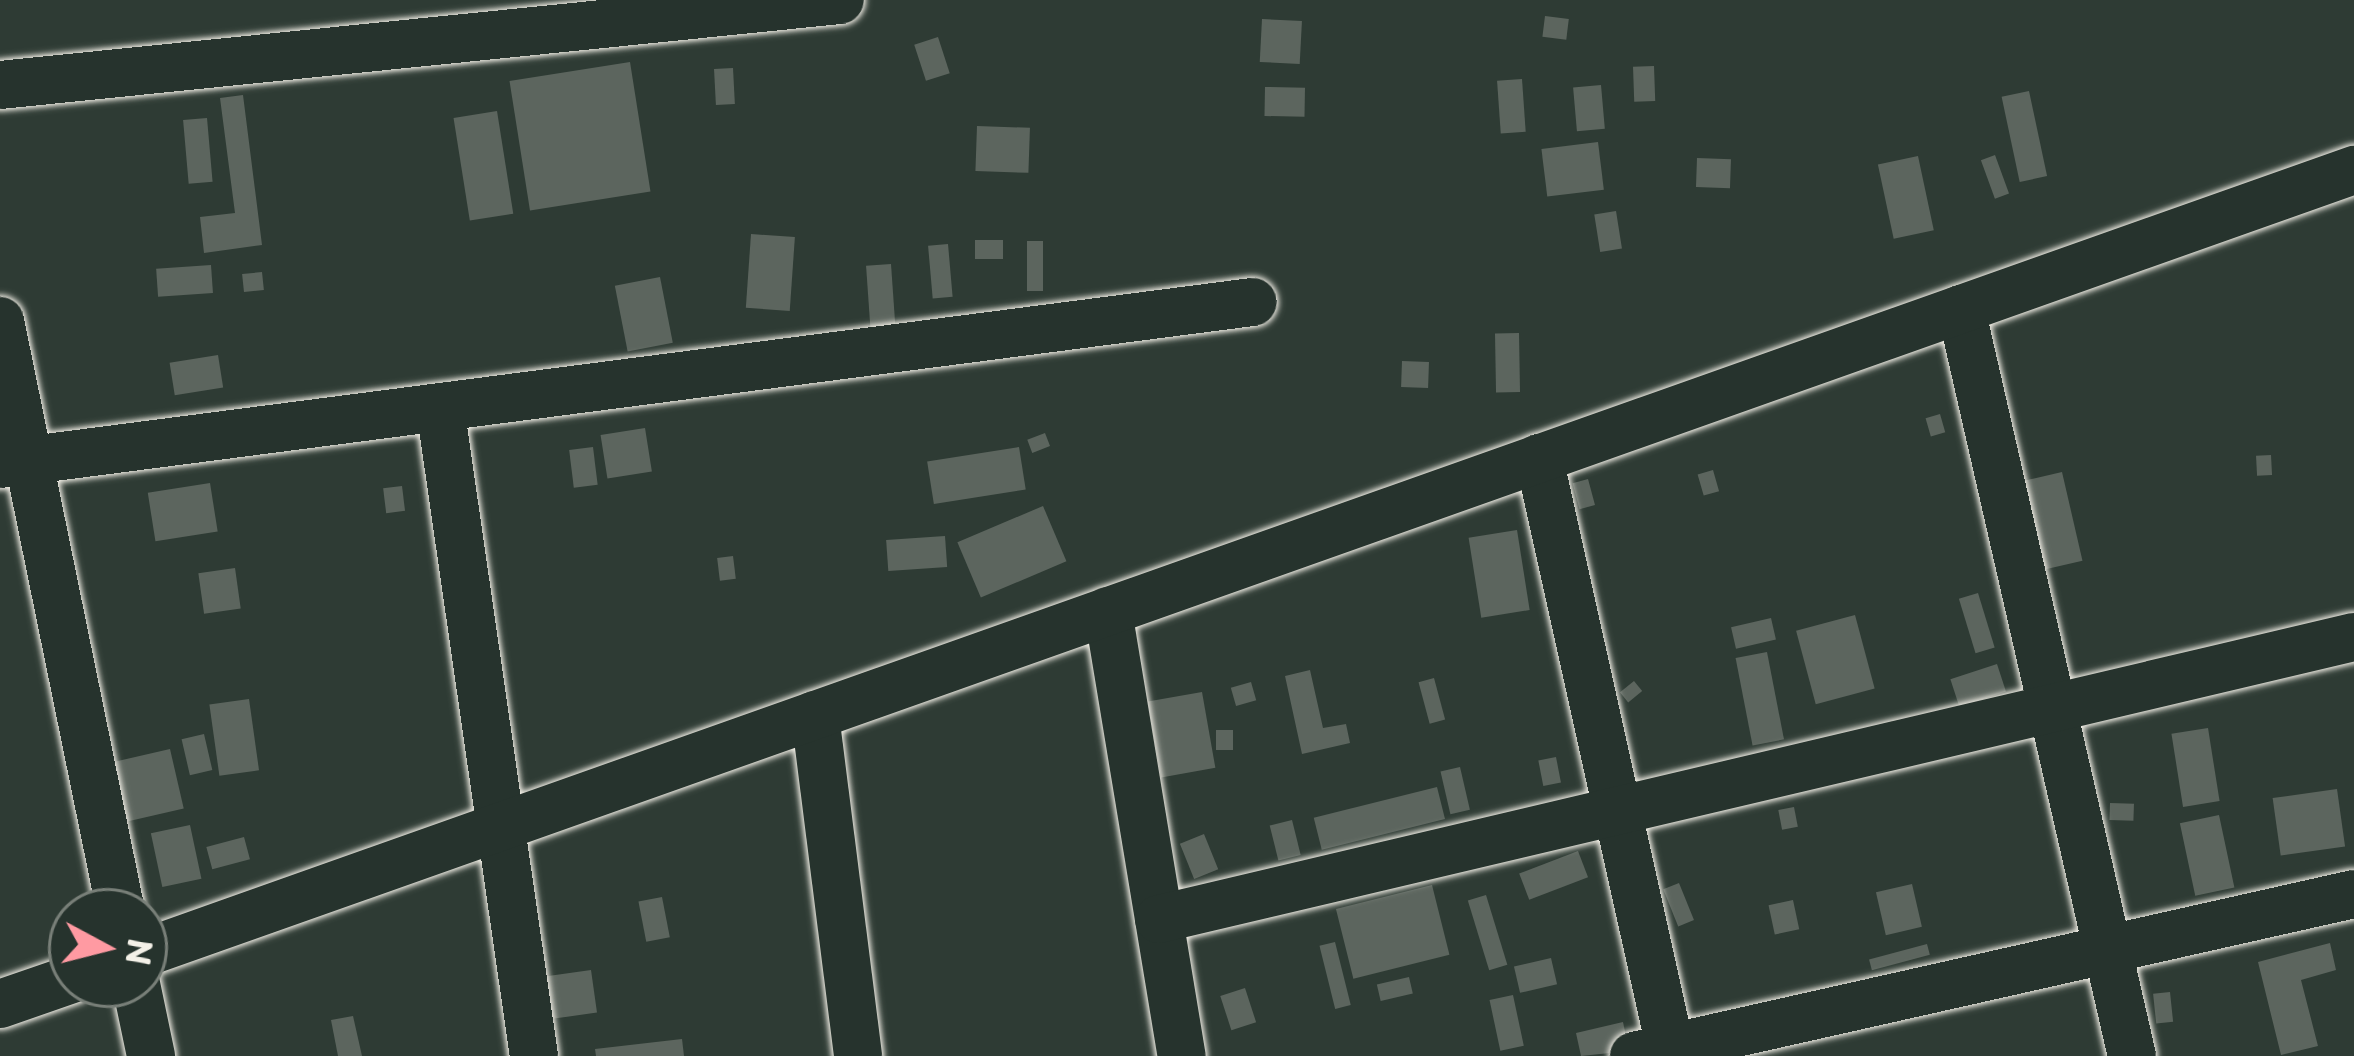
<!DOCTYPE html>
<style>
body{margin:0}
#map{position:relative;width:2354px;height:1056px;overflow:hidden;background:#2e3b34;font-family:"Playpen Sans",sans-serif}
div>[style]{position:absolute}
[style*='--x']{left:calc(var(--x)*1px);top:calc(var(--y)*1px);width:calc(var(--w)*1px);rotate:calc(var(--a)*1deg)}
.building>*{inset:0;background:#5c655e;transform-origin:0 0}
.roads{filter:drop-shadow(0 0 3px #f4f1e8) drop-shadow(0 0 3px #f4f1e8)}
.street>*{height:48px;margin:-24px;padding:0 24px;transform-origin:24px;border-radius:24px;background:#26332d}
span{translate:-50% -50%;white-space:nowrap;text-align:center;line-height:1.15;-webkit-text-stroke:9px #26332d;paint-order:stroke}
.north{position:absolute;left:48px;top:888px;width:120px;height:120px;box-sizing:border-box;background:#26332d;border:3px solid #787f78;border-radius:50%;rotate:97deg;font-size:33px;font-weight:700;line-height:48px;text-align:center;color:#f4f1e8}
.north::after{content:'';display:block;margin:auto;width:42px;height:54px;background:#ff9aa2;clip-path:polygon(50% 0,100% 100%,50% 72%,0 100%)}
</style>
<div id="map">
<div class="building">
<i style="left:1545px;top:16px;width:24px;height:21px;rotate:7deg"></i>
<i style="left:1262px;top:19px;width:40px;height:43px;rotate:3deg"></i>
<i style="left:938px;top:37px;width:38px;height:25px;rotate:72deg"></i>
<i style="left:630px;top:62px;width:131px;height:122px;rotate:81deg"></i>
<i style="left:1654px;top:66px;width:35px;height:21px;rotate:88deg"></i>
<i style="left:733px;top:68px;width:36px;height:19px;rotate:87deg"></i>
<i style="left:1522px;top:79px;width:53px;height:25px;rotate:86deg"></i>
<i style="left:1601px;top:85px;width:44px;height:28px;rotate:85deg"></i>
<i style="left:1265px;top:87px;width:40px;height:29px;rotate:1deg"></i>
<i style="left:2029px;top:91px;width:87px;height:28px;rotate:78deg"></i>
<i style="clip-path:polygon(243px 95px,262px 245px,204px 253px,200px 217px,235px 213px,220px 98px)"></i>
<i style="left:497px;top:111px;width:104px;height:44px;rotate:81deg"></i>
<i style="left:207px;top:118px;width:64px;height:24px;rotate:85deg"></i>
<i style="left:977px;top:126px;width:53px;height:45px;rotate:2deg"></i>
<i style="left:1598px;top:142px;width:48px;height:57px;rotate:83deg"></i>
<i style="left:1995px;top:155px;width:41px;height:15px;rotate:70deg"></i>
<i style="left:1918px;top:156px;width:76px;height:41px;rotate:78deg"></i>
<i style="left:1697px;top:158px;width:34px;height:29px;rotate:2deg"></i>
<i style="left:1616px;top:211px;width:38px;height:22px;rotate:81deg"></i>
<i style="left:751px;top:234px;width:44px;height:74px;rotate:4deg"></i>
<i style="left:975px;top:240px;width:28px;height:19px"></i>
<i style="left:1027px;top:241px;width:16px;height:50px"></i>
<i style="left:948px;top:244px;width:53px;height:20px;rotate:85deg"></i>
<i style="left:891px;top:264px;width:62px;height:25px;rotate:86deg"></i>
<i style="left:211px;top:265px;width:28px;height:55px;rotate:86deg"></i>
<i style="left:262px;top:272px;width:18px;height:20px;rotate:84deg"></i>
<i style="left:660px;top:277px;width:67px;height:46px;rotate:79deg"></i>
<i style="left:1519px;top:333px;width:59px;height:24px;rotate:89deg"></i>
<i style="left:218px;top:355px;width:33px;height:49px;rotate:81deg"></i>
<i style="left:1402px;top:361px;width:27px;height:26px;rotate:2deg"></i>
<i style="left:1940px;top:414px;width:19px;height:15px;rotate:74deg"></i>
<i style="left:645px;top:428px;width:44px;height:45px;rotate:81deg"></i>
<i style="left:1045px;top:433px;width:14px;height:19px;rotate:69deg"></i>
<i style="left:593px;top:447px;width:38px;height:24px;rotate:83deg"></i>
<i style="left:1019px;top:447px;width:43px;height:93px;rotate:81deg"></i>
<i style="left:2271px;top:455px;width:20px;height:15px;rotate:87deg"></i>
<i style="left:1713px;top:470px;width:22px;height:16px;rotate:74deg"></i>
<i style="left:2062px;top:472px;width:91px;height:39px;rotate:77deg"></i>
<i style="left:1588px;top:479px;width:27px;height:16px;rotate:75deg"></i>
<i style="left:210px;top:483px;width:49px;height:63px;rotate:81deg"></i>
<i style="left:402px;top:486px;width:25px;height:19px;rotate:83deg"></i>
<i style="left:1043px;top:506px;width:60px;height:93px;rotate:67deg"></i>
<i style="left:1517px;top:530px;width:81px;height:49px;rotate:81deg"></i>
<i style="left:945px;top:536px;width:31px;height:59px;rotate:86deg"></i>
<i style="left:733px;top:556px;width:23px;height:16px;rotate:83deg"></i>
<i style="left:235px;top:568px;width:41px;height:37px;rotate:82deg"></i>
<i style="left:1978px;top:593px;width:57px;height:20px;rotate:73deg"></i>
<i style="left:1855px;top:615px;width:76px;height:61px;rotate:75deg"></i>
<i style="left:1771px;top:618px;width:22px;height:41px;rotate:77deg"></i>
<i style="left:1767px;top:652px;width:89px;height:32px;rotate:79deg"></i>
<i style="left:1997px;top:664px;width:29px;height:49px;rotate:72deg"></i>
<i style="clip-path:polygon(1310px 670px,1323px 728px,1346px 724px,1350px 743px,1302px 754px,1285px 676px)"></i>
<i style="left:1434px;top:678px;width:43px;height:16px;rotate:75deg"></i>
<i style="left:1634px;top:681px;width:13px;height:18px;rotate:51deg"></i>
<i style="left:1251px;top:682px;width:19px;height:21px;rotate:74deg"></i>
<i style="left:1202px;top:692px;width:77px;height:55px;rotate:80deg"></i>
<i style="left:249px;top:699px;width:72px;height:40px;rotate:82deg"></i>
<i style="left:2208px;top:728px;width:74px;height:37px;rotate:81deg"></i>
<i style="left:1216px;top:730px;width:17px;height:20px"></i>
<i style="left:204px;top:734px;width:37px;height:23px;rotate:77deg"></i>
<i style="left:170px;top:749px;width:61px;height:58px;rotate:77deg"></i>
<i style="left:1556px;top:757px;width:26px;height:18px;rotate:79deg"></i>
<i style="left:1460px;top:767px;width:44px;height:20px;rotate:77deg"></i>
<i style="left:1437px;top:787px;width:33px;height:127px;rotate:76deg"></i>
<i style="left:2337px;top:789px;width:58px;height:65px;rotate:82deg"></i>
<i style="left:2110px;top:803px;width:24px;height:17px;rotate:2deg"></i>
<i style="left:1794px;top:807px;width:20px;height:16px;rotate:79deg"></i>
<i style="left:2219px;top:815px;width:74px;height:40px;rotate:78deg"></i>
<i style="left:1292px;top:820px;width:36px;height:23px;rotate:76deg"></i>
<i style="left:190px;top:825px;width:55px;height:40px;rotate:78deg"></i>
<i style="left:1204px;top:834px;width:38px;height:26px;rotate:68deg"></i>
<i style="left:244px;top:837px;width:23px;height:39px;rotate:75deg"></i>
<i style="left:1578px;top:851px;width:28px;height:63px;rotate:69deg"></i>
<i style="left:1679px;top:883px;width:40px;height:17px;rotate:68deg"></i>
<i style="left:1912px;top:884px;width:44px;height:37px;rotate:77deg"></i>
<i style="left:1432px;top:885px;width:72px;height:99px;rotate:76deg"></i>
<i style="left:1486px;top:895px;width:73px;height:19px;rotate:73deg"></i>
<i style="left:662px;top:897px;width:41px;height:24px;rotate:79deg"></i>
<i style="left:1793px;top:900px;width:30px;height:25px;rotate:78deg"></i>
<i style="left:1335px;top:942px;width:65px;height:16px;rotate:76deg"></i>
<i style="clip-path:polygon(2330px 943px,2336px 970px,2301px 980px,2318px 1046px,2281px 1055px,2258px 962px)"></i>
<i style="left:1927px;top:944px;width:11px;height:60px;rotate:75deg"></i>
<i style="left:1551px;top:958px;width:27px;height:38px;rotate:77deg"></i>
<i style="left:591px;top:970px;width:43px;height:45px;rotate:82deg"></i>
<i style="left:1409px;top:977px;width:17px;height:33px;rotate:77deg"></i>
<i style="left:1245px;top:988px;width:36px;height:26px;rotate:72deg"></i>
<i style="left:2170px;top:992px;width:30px;height:17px;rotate:84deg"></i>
<i style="left:1513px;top:995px;width:52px;height:24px;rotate:78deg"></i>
<i style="clip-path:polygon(353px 1016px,362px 1056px,338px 1056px,331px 1020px)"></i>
<i style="clip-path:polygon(1623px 1022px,1629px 1051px,1581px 1056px,1576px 1033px)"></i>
<i style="clip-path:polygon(682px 1039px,684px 1056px,596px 1056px,595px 1049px)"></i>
</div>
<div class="roads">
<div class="street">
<i style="--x:0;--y:85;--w:844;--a:-5.78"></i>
<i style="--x:1961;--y:309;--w:766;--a:77.11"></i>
<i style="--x:0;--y:321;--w:603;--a:78.43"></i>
<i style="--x:440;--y:407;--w:656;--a:81.76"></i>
<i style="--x:1539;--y:458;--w:613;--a:77.46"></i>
<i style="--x:0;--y:464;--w:1263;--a:-7.37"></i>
<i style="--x:1108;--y:611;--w:451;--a:80.6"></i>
<i style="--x:815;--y:715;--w:344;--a:82.8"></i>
<i style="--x:1159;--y:919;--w:1228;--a:-13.28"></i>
<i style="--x:144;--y:953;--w:2345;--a:-19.51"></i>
<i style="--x:136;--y:984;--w:74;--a:78.2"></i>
<i style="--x:0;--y:1004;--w:76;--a:-19.1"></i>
<i style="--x:1634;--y:1056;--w:738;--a:-12.68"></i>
</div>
</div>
<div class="north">N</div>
</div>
